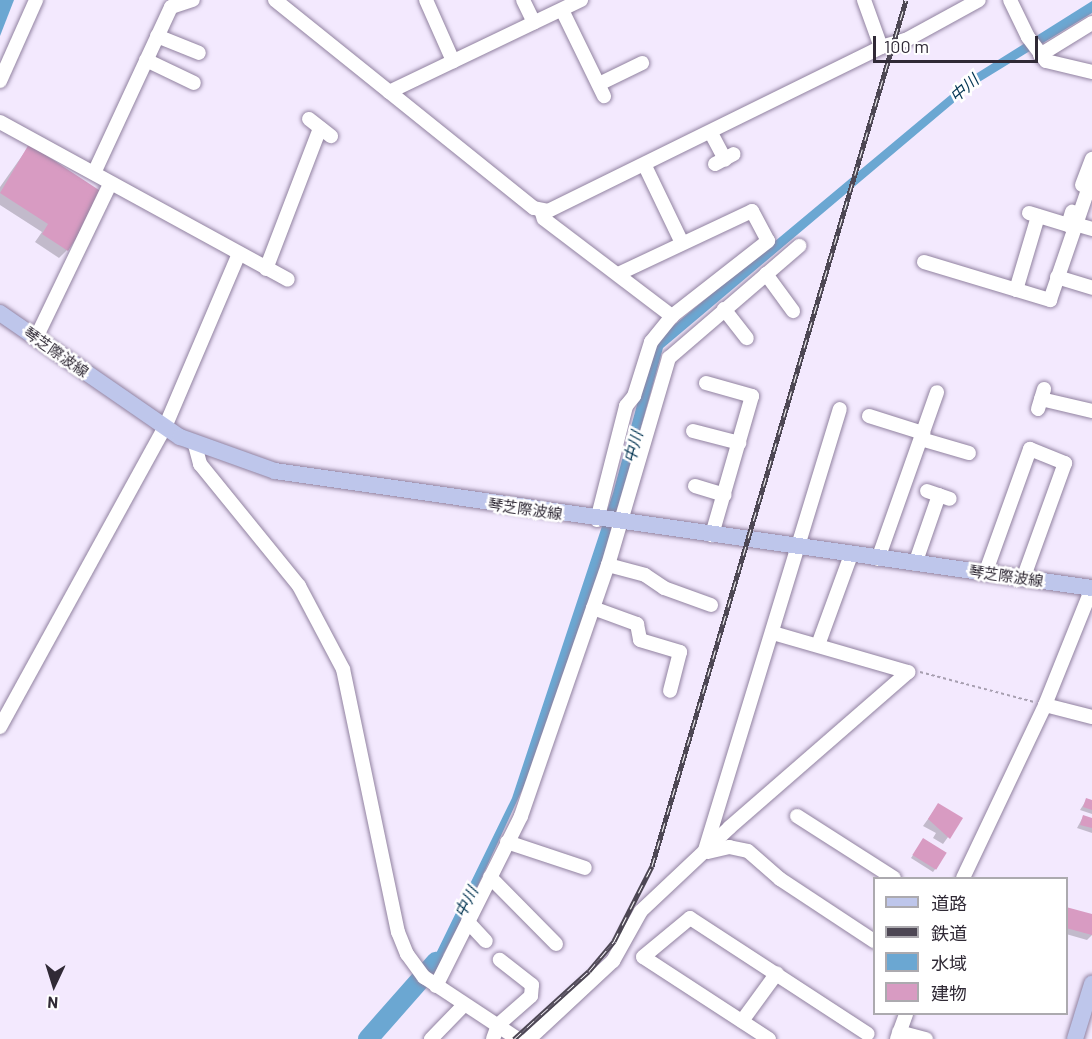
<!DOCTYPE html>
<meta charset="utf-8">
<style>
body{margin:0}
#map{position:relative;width:1092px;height:1039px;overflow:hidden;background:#f3e9fe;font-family:Barlow,"Noto Sans JP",sans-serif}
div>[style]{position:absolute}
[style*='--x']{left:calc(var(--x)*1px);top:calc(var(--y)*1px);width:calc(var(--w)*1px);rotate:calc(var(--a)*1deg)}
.water>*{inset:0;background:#6ba7d2}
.shadow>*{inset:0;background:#0003}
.river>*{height:20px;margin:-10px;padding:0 10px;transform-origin:10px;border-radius:10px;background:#6ba7d2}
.building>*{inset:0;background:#d89bc2;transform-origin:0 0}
.path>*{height:2px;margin-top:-1px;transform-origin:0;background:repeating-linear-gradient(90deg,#a79fb0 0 3px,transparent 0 6px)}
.roads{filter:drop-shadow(0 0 2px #9182a0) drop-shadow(0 0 2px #9182a0)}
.minor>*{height:14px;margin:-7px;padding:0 7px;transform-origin:7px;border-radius:7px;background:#fff}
.major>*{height:16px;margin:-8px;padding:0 8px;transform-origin:8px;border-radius:8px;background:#bec6eb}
.rail>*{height:5px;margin-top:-2.5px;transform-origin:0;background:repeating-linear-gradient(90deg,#fff 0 9px,#4d4754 0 18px);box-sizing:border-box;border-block:2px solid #4d4754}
span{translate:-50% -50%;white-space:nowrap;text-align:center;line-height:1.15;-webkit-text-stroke:5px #fff;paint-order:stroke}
.street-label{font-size:15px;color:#302a36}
.water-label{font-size:16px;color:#033552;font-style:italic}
.legend{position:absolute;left:873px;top:877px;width:195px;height:138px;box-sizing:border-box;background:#fff;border:2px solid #acaaaf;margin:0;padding:8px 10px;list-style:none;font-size:18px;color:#302a36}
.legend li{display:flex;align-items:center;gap:12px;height:30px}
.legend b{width:30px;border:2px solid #acaaaf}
.north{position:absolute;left:24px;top:955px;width:60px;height:60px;-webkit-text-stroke:4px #fff;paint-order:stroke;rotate:184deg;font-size:16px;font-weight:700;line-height:24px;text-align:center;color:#302a36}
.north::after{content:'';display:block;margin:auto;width:21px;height:27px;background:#302a36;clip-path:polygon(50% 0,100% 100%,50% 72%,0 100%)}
.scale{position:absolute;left:873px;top:36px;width:165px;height:27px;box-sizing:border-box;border:3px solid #302a36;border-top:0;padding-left:8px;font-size:18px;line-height:21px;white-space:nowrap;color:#302a36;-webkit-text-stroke:4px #fff;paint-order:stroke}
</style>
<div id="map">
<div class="water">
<i style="clip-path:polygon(0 0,14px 0,0 36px)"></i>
<i style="clip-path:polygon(1092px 1px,1092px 13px,976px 84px,663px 348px,610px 539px,536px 760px,467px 909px,432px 976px,426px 974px,512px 798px,613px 493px,654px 342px,974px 75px)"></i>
</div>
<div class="shadow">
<i style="clip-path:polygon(29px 146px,67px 250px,59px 258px,35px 242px,42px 232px,0 205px,0 187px)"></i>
<i style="clip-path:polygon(1087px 799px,1092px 801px,1092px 814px,1080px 810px)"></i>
<i style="clip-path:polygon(938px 805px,961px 819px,943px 844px,933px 838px,936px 833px,923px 826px)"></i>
<i style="clip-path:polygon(1083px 817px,1092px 820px,1092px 833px,1077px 828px)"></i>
<i style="clip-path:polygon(923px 840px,936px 868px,933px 872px,911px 858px)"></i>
<i style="clip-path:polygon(1066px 908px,1092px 915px,1092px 935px,1087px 940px,1066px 934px)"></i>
</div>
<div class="river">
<i style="--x:368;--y:1039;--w:103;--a:-48.6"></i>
</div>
<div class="building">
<i style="clip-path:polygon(29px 144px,105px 194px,68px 251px,42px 234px,48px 224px,0 193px)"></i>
<i style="clip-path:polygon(1086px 798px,1092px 800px,1092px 810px,1083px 807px)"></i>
<i style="clip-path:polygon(938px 803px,963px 818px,950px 839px,928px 819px)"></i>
<i style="clip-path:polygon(1083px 815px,1092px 818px,1092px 828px,1080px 825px)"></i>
<i style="left:923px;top:838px;width:28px;height:20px;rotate:32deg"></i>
<i style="clip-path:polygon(1066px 907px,1092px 914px,1092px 935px,1066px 928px)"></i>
</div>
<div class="path">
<i style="--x:920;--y:672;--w:118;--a:14.7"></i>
</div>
<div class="roads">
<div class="minor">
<i style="--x:275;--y:0;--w:332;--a:38.8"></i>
<i style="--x:534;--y:208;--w:14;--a:12"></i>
<i style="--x:548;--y:211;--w:371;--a:-26.2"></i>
<i style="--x:881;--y:47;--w:26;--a:-16"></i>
<i style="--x:906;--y:40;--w:83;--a:-28.7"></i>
<i style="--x:426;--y:0;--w:67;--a:66.1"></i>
<i style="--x:523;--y:0;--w:25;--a:64"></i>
<i style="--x:864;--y:0;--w:50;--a:70.1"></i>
<i style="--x:1010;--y:0;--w:41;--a:64.1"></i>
<i style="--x:1028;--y:37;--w:30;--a:53"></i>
<i style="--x:1046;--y:61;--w:47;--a:13.4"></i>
<i style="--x:562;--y:10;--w:96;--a:64"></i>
<i style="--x:157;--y:36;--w:45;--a:22"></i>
<i style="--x:1040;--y:55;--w:61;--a:-31.6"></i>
<i style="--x:146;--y:60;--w:53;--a:25.6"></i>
<i style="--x:0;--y:81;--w:89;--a:-66"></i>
<i style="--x:599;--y:84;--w:48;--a:-26"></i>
<i style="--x:389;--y:92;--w:213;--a:-25.6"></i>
<i style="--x:309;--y:119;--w:28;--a:38"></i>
<i style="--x:0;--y:122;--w:328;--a:28.7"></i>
<i style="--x:711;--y:133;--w:30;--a:62"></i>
<i style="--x:715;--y:164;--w:21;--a:-28"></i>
<i style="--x:645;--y:166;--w:85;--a:64.3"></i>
<i style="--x:94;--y:173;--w:183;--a:-65.1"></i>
<i style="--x:171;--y:7;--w:23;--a:-18"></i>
<i style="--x:1082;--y:185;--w:28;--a:-69"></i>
<i style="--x:541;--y:210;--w:9;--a:72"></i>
<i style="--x:544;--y:219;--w:161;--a:37.2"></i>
<i style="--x:1029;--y:213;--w:41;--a:17.1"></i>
<i style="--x:1068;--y:225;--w:14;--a:-73"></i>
<i style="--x:1075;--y:224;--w:18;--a:16"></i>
<i style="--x:924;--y:262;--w:132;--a:16.8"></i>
<i style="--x:1050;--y:300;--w:129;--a:-71"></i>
<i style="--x:266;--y:269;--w:151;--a:-69"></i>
<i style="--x:766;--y:274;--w:46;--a:53.9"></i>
<i style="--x:1057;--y:277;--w:37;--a:17"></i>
<i style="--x:1016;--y:290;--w:77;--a:-73.4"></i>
<i style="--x:724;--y:309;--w:37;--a:52"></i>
<i style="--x:36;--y:338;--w:171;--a:-64.3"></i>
<i style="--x:706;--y:383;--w:48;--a:15.8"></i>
<i style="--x:752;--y:396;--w:145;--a:106.1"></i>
<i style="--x:1041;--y:399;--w:52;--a:13.2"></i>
<i style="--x:1038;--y:409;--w:21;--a:-73"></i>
<i style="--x:869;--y:416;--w:57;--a:17.5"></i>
<i style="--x:693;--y:431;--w:48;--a:14.6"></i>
<i style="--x:921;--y:439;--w:50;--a:16.3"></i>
<i style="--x:195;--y:445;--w:20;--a:75"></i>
<i style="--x:200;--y:464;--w:157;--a:50.9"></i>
<i style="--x:299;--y:586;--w:94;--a:62.1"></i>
<i style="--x:343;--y:669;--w:269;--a:78.2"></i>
<i style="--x:398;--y:932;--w:24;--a:68"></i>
<i style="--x:407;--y:954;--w:29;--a:54"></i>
<i style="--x:424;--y:977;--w:113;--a:33.4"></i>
<i style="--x:695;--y:486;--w:31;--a:17"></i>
<i style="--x:927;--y:491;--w:24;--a:19"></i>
<i style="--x:597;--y:520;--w:118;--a:-75.7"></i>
<i style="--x:626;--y:406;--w:13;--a:-51"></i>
<i style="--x:634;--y:396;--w:57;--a:-72.5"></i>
<i style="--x:651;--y:342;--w:33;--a:-51"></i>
<i style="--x:672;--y:316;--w:122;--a:-38"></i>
<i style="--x:768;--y:241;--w:34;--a:-118"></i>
<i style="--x:752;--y:211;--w:148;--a:154.8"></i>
<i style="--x:878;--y:559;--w:177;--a:-70.5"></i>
<i style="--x:915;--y:564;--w:73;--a:-70.8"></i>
<i style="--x:608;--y:565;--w:38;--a:15"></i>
<i style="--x:645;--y:575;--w:23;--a:34"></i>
<i style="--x:664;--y:588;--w:50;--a:19.9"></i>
<i style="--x:985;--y:574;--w:133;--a:-70.2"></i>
<i style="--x:1030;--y:449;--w:38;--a:22"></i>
<i style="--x:1065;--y:463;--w:123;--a:109.9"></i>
<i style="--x:593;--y:608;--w:47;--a:20"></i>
<i style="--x:637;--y:624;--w:16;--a:79"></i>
<i style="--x:640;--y:640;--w:42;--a:16.7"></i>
<i style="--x:680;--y:652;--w:40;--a:104.4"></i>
<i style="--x:773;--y:633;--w:141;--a:16.1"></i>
<i style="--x:818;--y:645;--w:96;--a:-69.9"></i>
<i style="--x:1045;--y:705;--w:49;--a:14.3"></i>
<i style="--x:0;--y:727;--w:342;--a:-61.2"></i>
<i style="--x:165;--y:427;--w:186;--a:-66.9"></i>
<i style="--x:797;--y:816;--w:115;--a:32.6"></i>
<i style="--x:507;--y:842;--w:82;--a:18.4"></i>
<i style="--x:705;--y:850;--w:461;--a:-73"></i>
<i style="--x:708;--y:852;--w:22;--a:-13"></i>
<i style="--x:729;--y:847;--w:19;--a:12"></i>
<i style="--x:748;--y:851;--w:43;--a:41.2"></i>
<i style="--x:780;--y:879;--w:113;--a:33.4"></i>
<i style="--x:490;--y:877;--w:94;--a:45.4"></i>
<i style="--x:963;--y:878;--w:191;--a:-64.6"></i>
<i style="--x:1045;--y:705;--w:126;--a:-68.1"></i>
<i style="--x:468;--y:922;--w:26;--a:47"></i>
<i style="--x:436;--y:986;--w:190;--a:-63.4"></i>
<i style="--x:521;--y:816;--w:266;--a:-70.9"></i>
<i style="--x:608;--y:565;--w:216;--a:-73.6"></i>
<i style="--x:669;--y:358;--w:172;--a:-40.7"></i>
<i style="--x:742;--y:1021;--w:59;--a:-53.9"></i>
<i style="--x:899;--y:1032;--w:28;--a:15"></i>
<i style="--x:431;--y:1039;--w:47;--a:-45.9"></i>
<i style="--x:493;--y:1039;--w:15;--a:-70"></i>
<i style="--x:498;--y:1025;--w:44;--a:-41.3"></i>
<i style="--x:531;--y:996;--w:11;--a:-85"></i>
<i style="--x:532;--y:985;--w:41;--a:-142"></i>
<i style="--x:529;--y:1039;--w:115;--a:-42.9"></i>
<i style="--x:613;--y:961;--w:57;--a:-60.8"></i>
<i style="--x:641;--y:911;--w:122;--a:-43.3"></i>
<i style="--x:730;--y:827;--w:236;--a:-41"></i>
<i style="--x:769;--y:1039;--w:150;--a:-146.9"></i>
<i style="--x:643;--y:957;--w:61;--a:-39.7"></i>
<i style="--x:690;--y:918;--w:212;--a:33.1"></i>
<i style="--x:897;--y:1039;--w:27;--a:-70"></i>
</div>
<div class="major">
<i style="--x:0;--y:313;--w:219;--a:34.6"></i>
<i style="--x:180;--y:437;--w:101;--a:19.7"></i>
<i style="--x:275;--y:471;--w:825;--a:8.15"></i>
<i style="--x:1075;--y:1039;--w:58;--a:-72.8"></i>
</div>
</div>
<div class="rail">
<i style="--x:514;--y:1039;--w:101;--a:-42.2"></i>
<i style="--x:589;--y:971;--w:39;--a:-50"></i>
<i style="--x:614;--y:941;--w:84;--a:-63.1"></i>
<i style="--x:652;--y:866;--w:902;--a:-73.65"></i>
</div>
<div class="street-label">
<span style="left:56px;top:352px;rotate:35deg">琴芝際波線</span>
<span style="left:525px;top:509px;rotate:8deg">琴芝際波線</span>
<span style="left:1006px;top:576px;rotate:8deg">琴芝際波線</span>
</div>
<div class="water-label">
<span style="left:964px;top:88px;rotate:-41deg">中川</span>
<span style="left:633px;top:447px;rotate:-75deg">中川</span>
<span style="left:466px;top:902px;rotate:-63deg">中川</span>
</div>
<ul class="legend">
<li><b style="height:8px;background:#bec6eb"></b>道路</li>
<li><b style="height:8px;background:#4d4754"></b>鉄道</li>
<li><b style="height:16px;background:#6ba7d2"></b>水域</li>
<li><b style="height:16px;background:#d89bc2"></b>建物</li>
</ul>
<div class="north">N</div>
<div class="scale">100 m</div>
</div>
